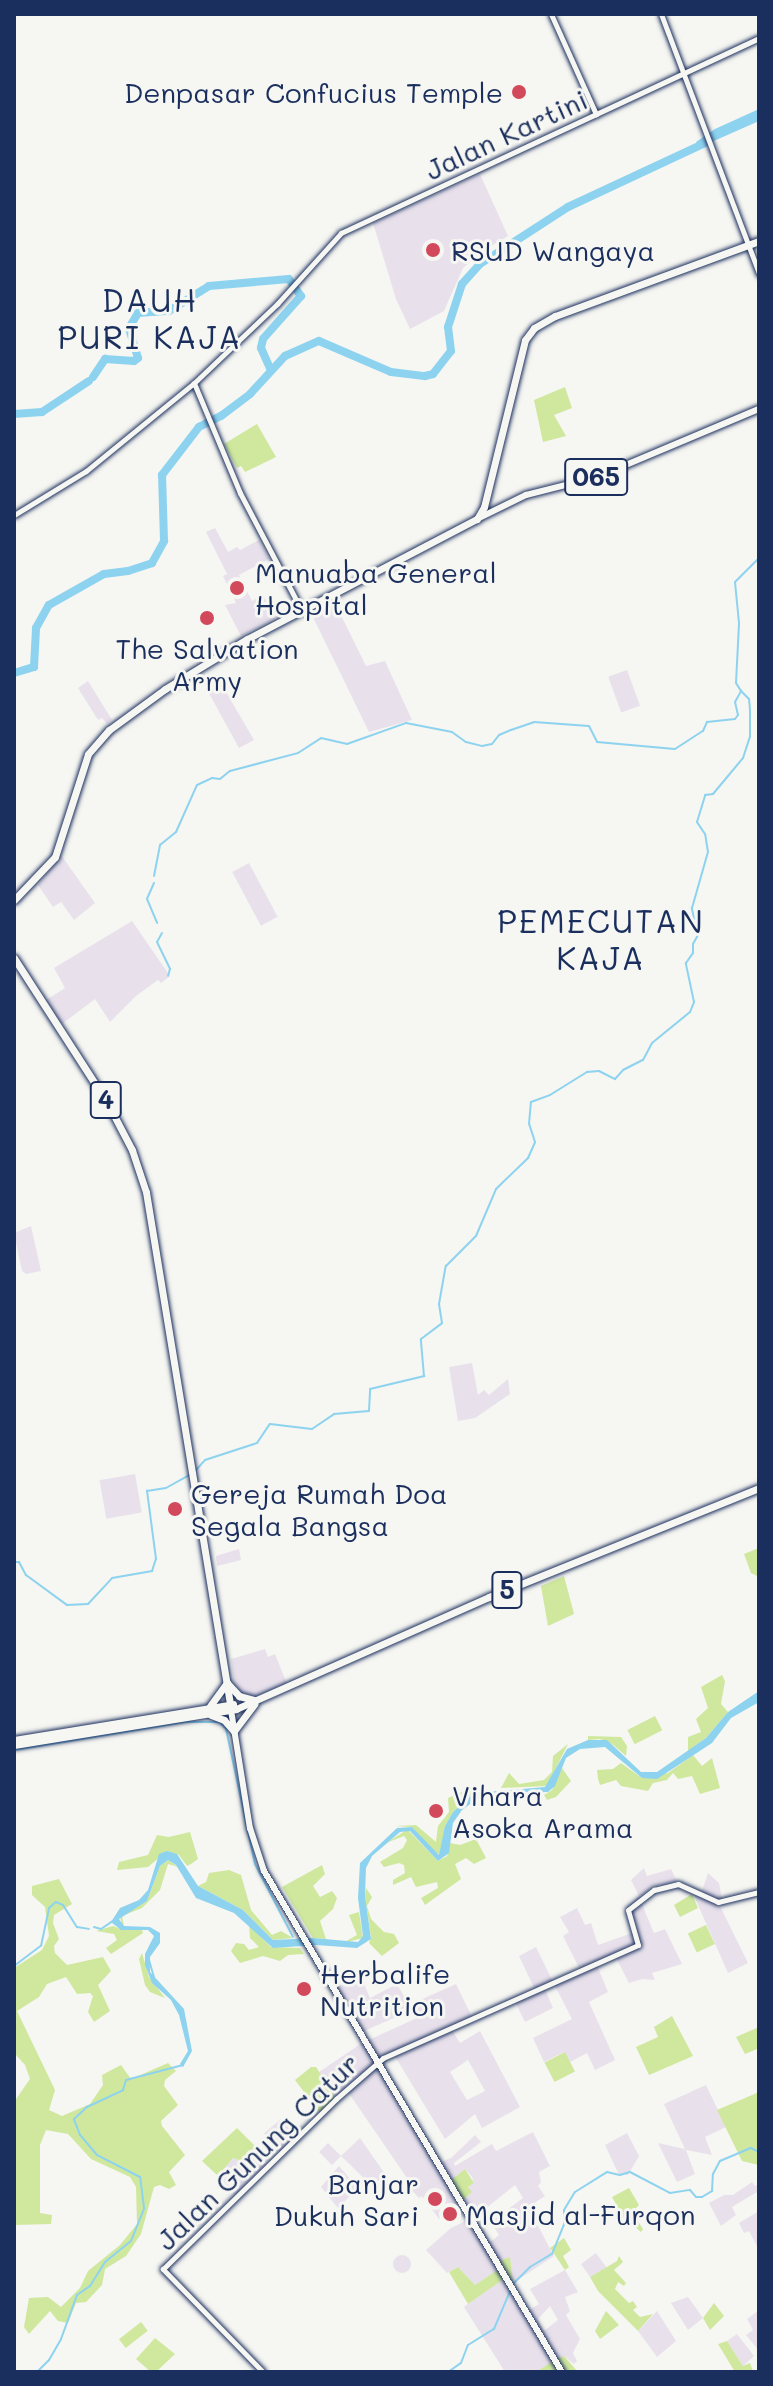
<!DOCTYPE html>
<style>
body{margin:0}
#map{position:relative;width:773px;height:2386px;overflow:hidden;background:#f6f6f2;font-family:Mali,sans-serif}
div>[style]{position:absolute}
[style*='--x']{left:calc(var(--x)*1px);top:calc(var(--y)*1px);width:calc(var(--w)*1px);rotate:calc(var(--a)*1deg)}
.built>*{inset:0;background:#e8e1ec;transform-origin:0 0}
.round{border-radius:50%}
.green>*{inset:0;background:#cfe89e;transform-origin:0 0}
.water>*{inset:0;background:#8dd3ef}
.stream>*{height:2px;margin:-1px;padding:0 1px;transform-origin:1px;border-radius:1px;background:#8dd3ef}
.river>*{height:8px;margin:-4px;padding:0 4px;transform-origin:4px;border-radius:4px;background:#8dd3ef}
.roads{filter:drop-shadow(0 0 2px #1b2f5e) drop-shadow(0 0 2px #1b2f5e)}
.tertiary>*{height:5px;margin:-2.5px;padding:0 2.5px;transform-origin:2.5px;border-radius:2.5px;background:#f6f6f2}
.secondary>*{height:5px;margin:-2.5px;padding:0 2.5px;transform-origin:2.5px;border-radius:2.5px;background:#f6f6f2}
.primary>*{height:6px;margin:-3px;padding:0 3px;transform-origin:3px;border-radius:3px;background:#f6f6f2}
.trunk>*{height:7px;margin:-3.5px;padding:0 3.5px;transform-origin:3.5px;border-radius:3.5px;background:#f6f6f2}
.dots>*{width:22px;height:22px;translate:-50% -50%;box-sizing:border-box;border:4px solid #f6f6f2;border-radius:50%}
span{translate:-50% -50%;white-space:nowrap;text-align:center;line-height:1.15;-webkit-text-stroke:6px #f6f6f2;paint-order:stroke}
.shield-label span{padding:2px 6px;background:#f6f6f2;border:2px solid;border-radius:6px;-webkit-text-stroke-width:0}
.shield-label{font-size:26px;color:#1b2f5e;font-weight:700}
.poi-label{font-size:28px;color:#1b2f5e}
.right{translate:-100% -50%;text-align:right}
.left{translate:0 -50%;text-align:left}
.street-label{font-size:28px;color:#1b2f5e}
.quarter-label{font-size:32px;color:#1b2f5e;letter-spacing:2px}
.frame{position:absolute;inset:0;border:16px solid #1b2f5e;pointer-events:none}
</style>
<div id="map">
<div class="built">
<i style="clip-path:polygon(480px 174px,508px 236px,481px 252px,463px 268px,444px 311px,410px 329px,396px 299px,373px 223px)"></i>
<i style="clip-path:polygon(215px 528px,228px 552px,237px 547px,240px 550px,259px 540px,269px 559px,239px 575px,252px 601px,263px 595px,275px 619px,241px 636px,225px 605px,236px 603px,223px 576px,227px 574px,206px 532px)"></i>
<i style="clip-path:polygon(335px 603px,366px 666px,385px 661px,412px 720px,369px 732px,312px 615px)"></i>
<i style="left:627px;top:670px;width:38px;height:20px;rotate:70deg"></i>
<i style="clip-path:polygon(203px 674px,209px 683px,218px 678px,254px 740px,239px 748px,200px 677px)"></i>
<i style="clip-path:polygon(88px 681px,112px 720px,107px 724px,102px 718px,98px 720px,78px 688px)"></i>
<i style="clip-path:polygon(61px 855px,95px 903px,74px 920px,61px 902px,53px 907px,38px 885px)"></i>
<i style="left:249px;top:863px;width:61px;height:19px;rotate:62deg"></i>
<i style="clip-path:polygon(132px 921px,170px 976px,161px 983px,158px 980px,136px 996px,110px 1022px,95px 999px,62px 1024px,46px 1000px,65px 988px,54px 968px)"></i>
<i style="clip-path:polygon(31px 1226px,41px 1271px,26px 1274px,22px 1271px,14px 1233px)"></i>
<i style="clip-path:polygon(472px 1363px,478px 1395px,484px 1390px,489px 1395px,508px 1379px,510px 1394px,475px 1418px,458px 1421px,449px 1367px)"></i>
<i style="left:135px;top:1474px;width:39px;height:36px;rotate:80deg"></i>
<i style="clip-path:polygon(239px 1549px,241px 1560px,217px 1566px,216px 1556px)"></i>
<i style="clip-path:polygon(265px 1649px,268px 1657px,275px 1654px,287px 1684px,256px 1696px,243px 1694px,234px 1684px,231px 1659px)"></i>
<i style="clip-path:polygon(644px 1868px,647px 1876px,671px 1869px,677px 1881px,653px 1886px,639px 1897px,654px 1933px,665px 1929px,682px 1964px,652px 1973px,655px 1980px,642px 1979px,629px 1983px,614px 1954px,596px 1963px,608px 1992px,589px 2002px,615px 2060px,595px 2070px,587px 2053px,570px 2062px,564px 2052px,544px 2062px,533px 2038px,572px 2019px,553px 1982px,544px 1987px,553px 2008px,525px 2022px,514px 2000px,535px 1990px,519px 1956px,536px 1947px,553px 1982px,580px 1970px,563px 1936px,569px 1932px,560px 1917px,577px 1908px,585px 1925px,591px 1923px,598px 1945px,635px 1932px,627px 1907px,639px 1896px,631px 1880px)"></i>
<i style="clip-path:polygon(708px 1873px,719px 1883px,722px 1899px,717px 1900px,748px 1963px,728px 1973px,690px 1887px,702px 1891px)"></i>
<i style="clip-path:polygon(evenodd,361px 1977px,370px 1998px,397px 1984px,409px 2005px,456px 1984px,473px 2019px,452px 2030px,460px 2043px,480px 2031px,520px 2107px,482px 2128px,475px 2114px,445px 2139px,393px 2053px,378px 2059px,441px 2162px,451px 2158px,475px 2135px,481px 2142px,454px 2163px,455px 2166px,492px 2144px,496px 2151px,533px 2132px,550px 2166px,539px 2172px,541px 2182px,538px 2186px,545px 2196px,528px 2207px,554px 2256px,513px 2283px,529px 2310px,539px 2304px,530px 2289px,565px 2270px,578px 2292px,565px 2297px,570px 2311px,566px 2315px,580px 2339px,573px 2353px,577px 2361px,574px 2364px,564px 2356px,536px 2372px,505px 2372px,464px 2307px,508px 2275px,512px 2280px,510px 2257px,500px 2261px,503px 2267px,475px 2285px,458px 2267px,447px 2273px,426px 2250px,451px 2228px,474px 2217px,464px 2200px,471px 2192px,468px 2187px,474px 2183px,472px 2177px,465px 2169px,451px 2180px,462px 2201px,439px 2219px,422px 2196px,419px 2198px,404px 2182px,409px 2181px,348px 2092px,338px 2101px,319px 2072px,362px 2043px,417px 2018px,412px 2010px,357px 2034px,331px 1990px,361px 1977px,468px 2060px,485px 2091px,467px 2100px,450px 2072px,468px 2060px,361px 1977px,515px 2185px,523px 2198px,491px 2222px,499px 2235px,490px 2242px,475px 2217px,515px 2185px,361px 1977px,550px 2306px,558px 2320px,544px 2331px,538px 2319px,550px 2306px)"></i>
<i style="clip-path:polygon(706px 2085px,726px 2127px,705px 2137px,712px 2155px,686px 2150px,695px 2174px,677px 2182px,658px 2143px,685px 2149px,664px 2104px)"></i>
<i style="left:281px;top:2119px;width:26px;height:22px;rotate:50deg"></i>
<i style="clip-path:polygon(627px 2133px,639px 2156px,628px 2175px,619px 2175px,605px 2145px)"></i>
<i style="clip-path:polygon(360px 2138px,385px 2174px,373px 2187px,341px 2156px,332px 2165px,319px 2152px,328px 2143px,341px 2156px)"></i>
<i style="clip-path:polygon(254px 2151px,269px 2168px,237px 2197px,218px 2176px,233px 2158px,241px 2161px)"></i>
<i style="clip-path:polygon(339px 2166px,358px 2188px,338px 2208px,321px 2187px)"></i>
<i style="clip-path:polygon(752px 2182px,755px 2186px,759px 2184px,759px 2197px,757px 2192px,732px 2207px,736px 2215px,721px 2226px,709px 2203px,724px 2195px,733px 2195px)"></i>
<i style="clip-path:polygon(759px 2211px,759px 2250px,749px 2231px,744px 2233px,739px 2223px)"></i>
<i style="clip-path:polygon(596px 2253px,607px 2268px,590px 2277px,581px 2264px)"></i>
<i class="round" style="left:393px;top:2255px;width:18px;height:18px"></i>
<i style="clip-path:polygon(688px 2297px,703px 2318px,688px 2330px,671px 2303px)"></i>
<i style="clip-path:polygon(759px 2310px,759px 2351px,746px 2335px,753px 2330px,747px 2319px)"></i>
<i style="clip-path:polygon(657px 2311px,676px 2341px,657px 2357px,638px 2331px)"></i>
<i style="clip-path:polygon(737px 2334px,754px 2356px,743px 2366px,727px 2341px)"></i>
</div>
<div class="green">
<i style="clip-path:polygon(565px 387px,572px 408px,554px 415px,566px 436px,543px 442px,534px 400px)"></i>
<i style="clip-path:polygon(257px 424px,276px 457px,245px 472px,241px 466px,237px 468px,224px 444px)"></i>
<i style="clip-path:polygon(759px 1548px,759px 1577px,751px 1573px,744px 1554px)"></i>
<i style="clip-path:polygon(564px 1576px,574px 1614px,548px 1626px,541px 1586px)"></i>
<i style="clip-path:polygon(722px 1675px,725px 1681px,721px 1704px,728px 1712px,706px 1738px,688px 1751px,688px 1737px,701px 1732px,696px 1719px,708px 1708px,701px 1687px)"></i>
<i style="left:655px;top:1716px;width:16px;height:31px;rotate:63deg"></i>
<i style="clip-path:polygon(588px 1736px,621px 1737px,627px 1746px,626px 1756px,612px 1744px,600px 1739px,588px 1740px)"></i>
<i style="clip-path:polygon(568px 1744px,547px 1786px,501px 1788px,509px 1773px,519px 1784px,544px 1780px,552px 1772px,553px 1756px)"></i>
<i style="clip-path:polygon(693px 1755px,702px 1766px,712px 1758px,720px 1788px,700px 1794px,692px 1776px,678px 1779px,673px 1773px,667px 1780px,653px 1783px,648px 1791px,621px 1786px,616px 1780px,600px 1785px,598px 1779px,597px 1770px,613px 1769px,621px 1763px,642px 1778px,668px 1773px)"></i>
<i style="clip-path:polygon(562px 1768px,571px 1781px,556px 1797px,547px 1800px,544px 1795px,552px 1790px)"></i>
<i style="clip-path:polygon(471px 1788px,474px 1793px,453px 1812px,445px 1826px,441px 1855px,431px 1850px,412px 1827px,395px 1826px,416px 1825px,436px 1842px,438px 1826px,449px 1812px,448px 1798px)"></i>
<i style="clip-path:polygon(405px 1831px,409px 1831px,438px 1861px,447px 1856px,450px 1843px,460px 1845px,476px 1839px,486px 1858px,474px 1864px,466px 1858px,455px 1864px,461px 1879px,425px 1905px,421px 1898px,438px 1888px,437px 1882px,416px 1887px,411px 1877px,393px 1885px,393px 1880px,405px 1873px,404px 1865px,399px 1863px,384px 1867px,380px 1862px,403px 1848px,407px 1840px,404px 1836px,386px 1843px)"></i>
<i style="clip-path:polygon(190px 1832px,198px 1859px,191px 1864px,187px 1866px,179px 1855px,167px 1851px,148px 1867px,117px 1870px,119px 1862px,148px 1855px,157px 1835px,169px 1837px)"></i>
<i style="clip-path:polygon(168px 1860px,178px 1867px,168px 1864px,160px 1890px,142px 1908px,122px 1916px,124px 1926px,122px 1924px,120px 1917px,147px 1901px,160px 1866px)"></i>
<i style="clip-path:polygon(322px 1865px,325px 1874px,313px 1886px,320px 1897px,332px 1891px,337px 1898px,333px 1909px,320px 1921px,326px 1939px,313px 1938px,282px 1887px)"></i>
<i style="clip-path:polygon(229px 1870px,241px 1875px,251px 1910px,272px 1935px,281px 1931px,293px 1938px,273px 1940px,243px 1910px,198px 1886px,206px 1882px,209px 1873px)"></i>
<i style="clip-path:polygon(59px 1879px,72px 1904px,54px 1915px,53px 1923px,59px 1939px,54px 1946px,55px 1953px,67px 1965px,103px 1957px,111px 1971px,98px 1985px,110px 2011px,94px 2022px,88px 2012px,93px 1996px,90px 1993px,77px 1994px,66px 1977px,47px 1984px,39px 1997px,17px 2011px,55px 2090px,49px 2110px,62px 2116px,90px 2104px,103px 2085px,102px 2075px,121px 2065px,131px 2079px,168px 2063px,176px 2071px,165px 2080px,164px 2086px,178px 2105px,161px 2121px,162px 2126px,185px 2155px,169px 2172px,176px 2185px,169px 2189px,160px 2185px,154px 2187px,141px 2234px,126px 2256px,105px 2269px,102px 2285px,86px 2302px,76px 2303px,68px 2323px,58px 2321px,50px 2311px,29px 2334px,24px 2327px,29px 2298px,48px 2297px,61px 2307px,80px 2288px,88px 2271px,120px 2245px,137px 2224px,136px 2187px,130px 2177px,91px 2159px,68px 2134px,46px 2130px,40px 2145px,40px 2213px,52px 2215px,51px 2224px,14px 2225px,14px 2102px,30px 2079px,25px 2065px,16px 2055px,14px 1968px,42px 1950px,49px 1936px,45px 1907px,32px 1895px,32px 1886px)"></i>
<i style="clip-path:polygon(366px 1888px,372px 1897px,367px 1906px,371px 1919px,384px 1932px,394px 1934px,399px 1943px,382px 1956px,369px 1943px,371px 1937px,365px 1896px)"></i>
<i style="clip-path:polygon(692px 1894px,698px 1908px,680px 1917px,674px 1905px)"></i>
<i style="clip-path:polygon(359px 1912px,363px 1938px,343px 1943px,357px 1935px,349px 1915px)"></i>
<i style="clip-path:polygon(249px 1925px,271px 1947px,300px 1948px,304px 1954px,288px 1955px,280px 1961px,263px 1956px,240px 1963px,231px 1951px,236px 1943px,244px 1944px,249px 1950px,259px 1947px,250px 1938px)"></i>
<i style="left:706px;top:1925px;width:21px;height:20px;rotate:65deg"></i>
<i style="clip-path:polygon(113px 1926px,123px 1930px,142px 1930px,143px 1933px,111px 1954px,106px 1948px,117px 1940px,114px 1934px,96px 1931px)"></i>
<i style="clip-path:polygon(142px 1953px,149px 1977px,165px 1998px,150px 1992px,145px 1985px,139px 1959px)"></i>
<i style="clip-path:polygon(672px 2016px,693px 2056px,649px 2075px,636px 2047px,658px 2037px,654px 2027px)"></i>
<i style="clip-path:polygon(759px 2027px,759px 2052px,757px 2049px,745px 2054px,736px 2037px)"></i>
<i style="left:565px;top:2052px;width:22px;height:23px;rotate:63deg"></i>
<i style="clip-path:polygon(311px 2067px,316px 2067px,338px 2101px,323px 2117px,295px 2080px)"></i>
<i style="clip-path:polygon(759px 2092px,759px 2165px,742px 2161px,717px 2110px)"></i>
<i style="clip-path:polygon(237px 2128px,257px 2148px,241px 2161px,233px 2158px,218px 2176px,202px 2161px)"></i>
<i style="clip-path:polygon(465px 2169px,474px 2183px,468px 2187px,472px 2192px,462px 2201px,451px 2180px)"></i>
<i style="clip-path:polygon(629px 2188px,639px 2205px,632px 2212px,643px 2229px,641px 2232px,624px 2218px,612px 2197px)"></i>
<i style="clip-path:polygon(564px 2238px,571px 2250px,563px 2256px,569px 2267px,565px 2270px,550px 2248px)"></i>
<i style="clip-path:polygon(619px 2256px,623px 2262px,614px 2270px,626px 2283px,624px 2286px,618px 2282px,615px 2289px,629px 2303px,633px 2301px,637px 2307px,633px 2310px,640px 2317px,653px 2314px,638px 2331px,598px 2291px,590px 2277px,617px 2261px)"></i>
<i style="clip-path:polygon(510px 2257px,513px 2282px,508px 2276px,468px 2304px,449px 2272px,458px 2267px,475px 2285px,502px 2267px,499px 2261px)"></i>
<i style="clip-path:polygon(714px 2303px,724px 2316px,710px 2330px,703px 2318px)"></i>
<i style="clip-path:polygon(606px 2311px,619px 2325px,600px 2339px,595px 2331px)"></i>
<i style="left:141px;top:2322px;width:11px;height:28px;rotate:52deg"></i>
<i style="clip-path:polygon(155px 2338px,175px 2354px,156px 2372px,151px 2372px,136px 2359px)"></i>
<i style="clip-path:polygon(727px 2341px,743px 2366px,750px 2363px,753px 2371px,735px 2372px,718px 2344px)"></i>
<i style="clip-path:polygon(564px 2356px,578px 2372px,536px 2372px,556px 2359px)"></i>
</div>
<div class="water">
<i style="clip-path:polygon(759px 109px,759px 121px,698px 148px,696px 142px,715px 129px)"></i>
<i style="clip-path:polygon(759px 1691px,759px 1702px,731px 1718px,712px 1743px,657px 1779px,642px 1778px,605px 1747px,580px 1749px,566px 1758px,555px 1786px,548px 1792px,492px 1793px,480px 1797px,462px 1810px,453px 1823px,449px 1853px,438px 1861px,410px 1831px,400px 1832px,372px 1856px,366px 1868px,365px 1896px,371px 1939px,357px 1948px,316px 1945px,273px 1948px,234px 1913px,196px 1898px,176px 1865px,168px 1860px,160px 1866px,147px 1901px,119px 1919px,124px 1926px,150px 1927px,160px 1933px,160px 1943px,150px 1957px,150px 1972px,184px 2009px,192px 2051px,183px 2067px,180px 2064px,188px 2051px,179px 2015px,171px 2000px,152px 1983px,145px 1965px,145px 1954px,154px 1936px,148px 1930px,121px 1930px,111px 1922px,120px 1908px,139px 1900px,148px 1890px,159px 1854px,167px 1851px,177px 1854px,198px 1886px,243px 1910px,273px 1940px,313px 1938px,358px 1942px,363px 1936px,358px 1898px,360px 1863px,397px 1828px,412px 1827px,439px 1855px,445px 1826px,453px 1812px,474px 1793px,545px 1787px,567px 1749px,588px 1740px,607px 1740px,641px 1772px,657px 1772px,706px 1738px,728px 1712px)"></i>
</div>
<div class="stream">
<i style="--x:154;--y:876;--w:32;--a:-79"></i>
<i style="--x:160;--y:845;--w:21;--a:-39"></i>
<i style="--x:176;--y:832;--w:51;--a:-65.9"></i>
<i style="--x:197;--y:785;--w:17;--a:-25"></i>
<i style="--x:212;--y:778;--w:8;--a:7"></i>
<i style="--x:220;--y:779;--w:13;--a:-39"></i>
<i style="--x:230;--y:771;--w:70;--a:-14.8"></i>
<i style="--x:298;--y:753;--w:27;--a:-33"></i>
<i style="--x:321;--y:738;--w:27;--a:13"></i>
<i style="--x:347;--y:744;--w:63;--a:-19.6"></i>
<i style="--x:406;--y:723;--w:47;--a:11.1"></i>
<i style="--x:452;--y:732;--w:17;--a:36"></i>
<i style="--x:466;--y:742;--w:16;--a:14"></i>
<i style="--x:482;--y:746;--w:10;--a:-11"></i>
<i style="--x:492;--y:744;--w:11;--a:-52"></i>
<i style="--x:499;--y:735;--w:13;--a:-23"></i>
<i style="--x:511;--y:730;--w:24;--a:-19"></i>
<i style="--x:534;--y:722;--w:55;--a:4.2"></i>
<i style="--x:589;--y:726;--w:18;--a:63"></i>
<i style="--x:597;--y:742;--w:78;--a:5.1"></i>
<i style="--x:675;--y:749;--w:33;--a:-33"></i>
<i style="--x:703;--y:731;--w:10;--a:-66"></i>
<i style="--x:707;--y:722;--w:28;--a:-6"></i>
<i style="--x:735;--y:719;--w:5;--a:-53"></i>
<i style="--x:738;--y:715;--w:13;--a:-103"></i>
<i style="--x:735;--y:702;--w:13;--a:-61"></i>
<i style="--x:741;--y:691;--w:9;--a:-122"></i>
<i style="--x:736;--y:683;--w:60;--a:-87.1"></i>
<i style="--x:739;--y:623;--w:41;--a:-95.6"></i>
<i style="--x:735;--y:582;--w:34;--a:-45"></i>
<i style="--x:154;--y:883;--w:17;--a:114"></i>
<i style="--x:147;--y:899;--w:26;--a:67"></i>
<i style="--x:162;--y:933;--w:10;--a:119"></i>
<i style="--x:157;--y:942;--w:30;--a:64"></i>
<i style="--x:170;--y:969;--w:7;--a:106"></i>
<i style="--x:196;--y:1470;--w:13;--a:-48"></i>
<i style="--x:205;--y:1460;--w:55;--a:-18.1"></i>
<i style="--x:257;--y:1443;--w:23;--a:-56"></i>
<i style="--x:270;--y:1424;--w:42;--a:6.8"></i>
<i style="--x:312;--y:1429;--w:27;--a:-34"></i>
<i style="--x:334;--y:1414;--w:35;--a:-5"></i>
<i style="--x:369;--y:1411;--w:22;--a:-87"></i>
<i style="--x:370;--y:1389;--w:56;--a:-13.5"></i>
<i style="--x:424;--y:1376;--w:37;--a:-95"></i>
<i style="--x:421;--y:1339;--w:26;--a:-37"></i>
<i style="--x:442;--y:1323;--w:19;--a:-99"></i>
<i style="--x:439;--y:1304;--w:39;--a:-80"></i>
<i style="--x:446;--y:1266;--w:42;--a:-45"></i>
<i style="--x:476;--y:1236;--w:51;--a:-66.9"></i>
<i style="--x:496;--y:1189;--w:45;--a:-44.1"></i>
<i style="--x:528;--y:1158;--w:17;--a:-66"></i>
<i style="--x:535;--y:1142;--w:19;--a:-108"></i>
<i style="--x:529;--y:1124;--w:22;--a:-85"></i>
<i style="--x:531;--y:1102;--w:20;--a:-20"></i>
<i style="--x:550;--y:1095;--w:44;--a:-31.9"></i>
<i style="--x:587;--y:1072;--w:12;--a:-5"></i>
<i style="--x:599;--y:1071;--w:18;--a:27"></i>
<i style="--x:615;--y:1079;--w:12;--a:-48"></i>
<i style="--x:623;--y:1070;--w:22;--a:-27"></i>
<i style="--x:643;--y:1060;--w:19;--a:-62"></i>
<i style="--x:652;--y:1043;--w:49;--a:-39.2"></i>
<i style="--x:690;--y:1012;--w:11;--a:-68"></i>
<i style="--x:694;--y:1002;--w:40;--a:-102"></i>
<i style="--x:686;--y:963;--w:12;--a:-55"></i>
<i style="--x:693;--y:953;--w:9;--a:-90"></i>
<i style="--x:693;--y:944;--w:10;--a:-61"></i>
<i style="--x:698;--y:935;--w:28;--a:-103"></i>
<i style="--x:692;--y:908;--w:58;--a:-74.1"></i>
<i style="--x:708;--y:852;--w:18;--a:-99"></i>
<i style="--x:705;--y:834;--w:14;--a:-124"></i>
<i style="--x:697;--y:822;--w:28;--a:-73"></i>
<i style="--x:705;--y:795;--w:8;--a:-7"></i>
<i style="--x:713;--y:794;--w:47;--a:-50.2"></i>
<i style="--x:743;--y:758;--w:22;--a:-72"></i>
<i style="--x:750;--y:737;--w:27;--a:-90"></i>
<i style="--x:750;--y:710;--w:11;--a:-95"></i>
<i style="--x:749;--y:699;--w:11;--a:-135"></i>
<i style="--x:14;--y:1562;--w:5;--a:0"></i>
<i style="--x:19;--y:1562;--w:15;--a:62"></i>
<i style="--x:26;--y:1575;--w:51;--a:36.2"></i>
<i style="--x:67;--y:1605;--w:21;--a:-3"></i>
<i style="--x:88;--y:1604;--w:35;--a:-47"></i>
<i style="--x:112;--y:1578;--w:41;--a:-9.9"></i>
<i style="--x:152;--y:1571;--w:13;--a:-72"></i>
<i style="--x:156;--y:1559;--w:69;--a:-97.5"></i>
<i style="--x:147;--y:1491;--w:19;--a:-9"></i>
<i style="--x:166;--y:1488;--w:29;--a:-29"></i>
<i style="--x:14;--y:1750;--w:173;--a:-9.3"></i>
<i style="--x:185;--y:1722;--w:35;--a:0"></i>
<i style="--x:220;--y:1722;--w:9;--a:49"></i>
<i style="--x:226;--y:1729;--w:138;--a:77.9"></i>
<i style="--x:255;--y:1864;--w:82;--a:62.5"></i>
<i style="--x:94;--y:1927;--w:7;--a:16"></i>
<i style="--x:101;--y:1929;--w:14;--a:-34"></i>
<i style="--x:149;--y:1960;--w:18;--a:74"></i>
<i style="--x:14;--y:1966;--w:34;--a:-37"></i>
<i style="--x:41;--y:1946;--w:39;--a:-78"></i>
<i style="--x:49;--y:1908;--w:9;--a:-41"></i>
<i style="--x:56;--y:1902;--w:8;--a:23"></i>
<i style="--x:63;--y:1905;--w:26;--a:58"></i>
<i style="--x:77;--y:1927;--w:12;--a:9"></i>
<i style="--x:514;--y:2283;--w:23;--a:-45"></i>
<i style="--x:530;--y:2267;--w:26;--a:-31"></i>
<i style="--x:552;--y:2254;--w:31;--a:-68"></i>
<i style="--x:564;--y:2225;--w:15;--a:-90"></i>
<i style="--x:564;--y:2210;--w:21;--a:-59"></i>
<i style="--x:575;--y:2192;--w:38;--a:-32"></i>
<i style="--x:607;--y:2172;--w:13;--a:13"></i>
<i style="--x:620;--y:2175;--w:10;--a:-17"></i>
<i style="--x:630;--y:2172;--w:45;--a:27.7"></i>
<i style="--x:670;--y:2193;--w:20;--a:-9"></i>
<i style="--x:690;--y:2190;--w:9;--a:49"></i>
<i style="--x:696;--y:2197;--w:6;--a:0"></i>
<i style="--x:702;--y:2197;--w:12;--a:-31"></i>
<i style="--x:712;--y:2191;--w:17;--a:-87"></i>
<i style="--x:713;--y:2174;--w:15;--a:-62"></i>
<i style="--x:720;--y:2161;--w:34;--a:-23"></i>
<i style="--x:751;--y:2148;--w:9;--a:27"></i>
<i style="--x:37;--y:2372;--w:17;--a:-45"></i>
<i style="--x:49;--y:2360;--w:24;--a:-60"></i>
<i style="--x:61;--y:2339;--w:47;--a:-70"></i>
<i style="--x:77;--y:2295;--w:16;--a:-35"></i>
<i style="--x:90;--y:2286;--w:28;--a:-58"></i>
<i style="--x:105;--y:2262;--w:33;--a:-39"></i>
<i style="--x:131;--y:2241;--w:35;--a:-68"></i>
<i style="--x:144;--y:2208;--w:31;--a:-97"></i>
<i style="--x:140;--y:2177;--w:48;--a:-152.9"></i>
<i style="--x:97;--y:2155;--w:26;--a:-130"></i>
<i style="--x:80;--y:2135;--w:17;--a:-111"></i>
<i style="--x:74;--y:2119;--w:18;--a:-43"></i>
<i style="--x:87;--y:2107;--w:40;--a:-25"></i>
<i style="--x:123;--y:2090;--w:10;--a:-73"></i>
<i style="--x:126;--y:2080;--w:59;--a:-14.7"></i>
<i style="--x:448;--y:2372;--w:16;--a:-35"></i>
<i style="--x:461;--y:2363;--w:19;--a:-69"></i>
<i style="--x:468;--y:2345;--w:31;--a:-32"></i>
<i style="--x:494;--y:2329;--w:43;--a:-67"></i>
</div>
<div class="river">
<i style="--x:93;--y:377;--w:22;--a:-56"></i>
<i style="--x:105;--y:359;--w:29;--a:4"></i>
<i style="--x:134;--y:361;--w:5;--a:-37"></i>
<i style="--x:138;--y:358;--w:31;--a:-107"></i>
<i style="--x:129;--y:328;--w:17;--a:-59"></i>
<i style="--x:138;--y:313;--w:31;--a:-4"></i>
<i style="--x:169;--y:311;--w:47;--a:-32"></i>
<i style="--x:209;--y:286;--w:80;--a:-5"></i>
<i style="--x:289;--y:279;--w:21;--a:55"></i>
<i style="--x:301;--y:296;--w:57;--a:131.5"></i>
<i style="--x:263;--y:339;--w:9;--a:103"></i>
<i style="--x:261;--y:348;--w:24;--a:66"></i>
<i style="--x:14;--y:414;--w:28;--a:-4"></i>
<i style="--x:42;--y:412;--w:56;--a:-33.4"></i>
<i style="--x:14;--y:673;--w:21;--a:-17"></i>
<i style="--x:34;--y:667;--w:39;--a:-87"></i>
<i style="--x:36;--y:628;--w:26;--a:-61"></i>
<i style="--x:49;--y:605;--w:63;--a:-29.4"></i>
<i style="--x:104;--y:574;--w:24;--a:-7"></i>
<i style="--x:128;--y:571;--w:25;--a:-18"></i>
<i style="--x:152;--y:563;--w:25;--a:-61"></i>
<i style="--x:164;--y:541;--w:66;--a:-91.7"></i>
<i style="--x:162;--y:475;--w:61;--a:-52.4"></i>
<i style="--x:199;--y:427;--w:25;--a:-27"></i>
<i style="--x:221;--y:416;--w:36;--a:-37"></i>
<i style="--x:250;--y:394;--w:52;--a:-47.4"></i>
<i style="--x:285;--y:356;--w:37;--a:-24"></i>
<i style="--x:319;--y:341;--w:78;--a:23.3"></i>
<i style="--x:391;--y:372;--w:34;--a:7"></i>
<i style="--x:425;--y:376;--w:8;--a:-14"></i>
<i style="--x:433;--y:374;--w:29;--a:-52"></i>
<i style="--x:451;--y:351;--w:24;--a:-97"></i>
<i style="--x:448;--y:327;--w:45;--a:-72"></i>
<i style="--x:462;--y:284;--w:27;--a:-48"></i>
<i style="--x:480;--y:264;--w:105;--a:-32.9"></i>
<i style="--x:568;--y:207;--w:151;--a:-25"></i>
</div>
<div class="roads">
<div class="tertiary">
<i style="--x:551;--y:14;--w:110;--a:65.8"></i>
<i style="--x:661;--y:14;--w:278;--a:69.3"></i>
<i style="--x:194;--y:383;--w:119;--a:67.3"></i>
<i style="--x:240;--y:493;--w:133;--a:62.3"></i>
<i style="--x:263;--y:2372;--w:144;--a:-134.2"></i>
<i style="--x:163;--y:2269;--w:243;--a:-44.5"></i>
<i style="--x:336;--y:2099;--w:62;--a:-41.1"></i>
<i style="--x:383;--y:2058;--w:279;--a:-23.9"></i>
<i style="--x:638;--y:1945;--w:36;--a:-106"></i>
<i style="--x:628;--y:1910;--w:33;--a:-38"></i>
<i style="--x:654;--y:1890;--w:25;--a:-14"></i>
<i style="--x:678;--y:1884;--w:44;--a:24.2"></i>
<i style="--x:718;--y:1902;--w:42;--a:-13.7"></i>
</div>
<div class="secondary">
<i style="--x:14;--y:515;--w:84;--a:-31.4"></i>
<i style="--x:86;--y:471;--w:139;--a:-39.2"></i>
<i style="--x:194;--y:383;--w:115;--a:-43.6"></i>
<i style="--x:277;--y:304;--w:96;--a:-48"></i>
<i style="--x:341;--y:233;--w:461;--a:-25"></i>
</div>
<div class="primary">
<i style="--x:477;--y:519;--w:55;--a:-26.1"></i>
<i style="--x:526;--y:495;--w:73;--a:-14.2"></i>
<i style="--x:597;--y:477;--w:176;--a:-22.8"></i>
<i style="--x:231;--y:1710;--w:120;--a:80.9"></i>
<i style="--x:250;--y:1828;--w:45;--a:72"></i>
<i style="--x:264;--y:1871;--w:583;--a:59.26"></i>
</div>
<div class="trunk">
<i style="--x:14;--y:900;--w:59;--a:-46.4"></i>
<i style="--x:55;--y:857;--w:108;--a:-72.2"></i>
<i style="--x:88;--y:754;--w:32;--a:-49"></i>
<i style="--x:109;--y:730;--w:69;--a:-36.2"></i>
<i style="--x:165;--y:689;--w:96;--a:-31.4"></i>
<i style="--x:247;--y:639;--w:259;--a:-27.6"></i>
<i style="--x:477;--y:519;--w:14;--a:-60"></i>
<i style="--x:484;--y:507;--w:172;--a:-76.2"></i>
<i style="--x:525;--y:340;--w:15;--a:-53"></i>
<i style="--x:534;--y:328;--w:24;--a:-30"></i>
<i style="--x:555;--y:316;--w:217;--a:-20.2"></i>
<i style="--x:14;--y:958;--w:174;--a:57.2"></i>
<i style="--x:108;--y:1104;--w:52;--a:62.4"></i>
<i style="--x:132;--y:1150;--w:44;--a:71.6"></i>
<i style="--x:146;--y:1192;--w:525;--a:80.68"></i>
<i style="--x:210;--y:1706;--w:29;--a:-54"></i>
<i style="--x:227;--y:1683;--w:18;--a:47"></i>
<i style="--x:239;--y:1696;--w:16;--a:15"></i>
<i style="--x:211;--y:1715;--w:14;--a:21"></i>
<i style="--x:224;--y:1720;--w:15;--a:48"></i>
<i style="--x:234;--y:1731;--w:34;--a:-53"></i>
<i style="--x:14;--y:1740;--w:222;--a:-9.3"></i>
<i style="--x:14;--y:1745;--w:225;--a:-9.2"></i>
<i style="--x:236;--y:1709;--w:277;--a:-23.9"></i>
<i style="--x:489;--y:1597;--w:291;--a:-22"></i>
</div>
</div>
<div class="dots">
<i style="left:519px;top:92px;background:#d1495b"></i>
<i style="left:433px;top:250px;background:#d1495b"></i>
<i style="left:237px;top:588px;background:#d1495b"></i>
<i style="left:207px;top:618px;background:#d1495b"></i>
<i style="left:175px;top:1509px;background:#d1495b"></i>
<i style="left:436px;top:1811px;background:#d1495b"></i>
<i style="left:304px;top:1989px;background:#d1495b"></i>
<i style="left:435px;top:2199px;background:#d1495b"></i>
<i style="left:450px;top:2214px;background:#d1495b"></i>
</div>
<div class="shield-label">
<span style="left:596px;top:477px">065</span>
<span style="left:106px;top:1100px">4</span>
<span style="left:507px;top:1590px">5</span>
</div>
<div class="poi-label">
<span class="right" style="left:503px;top:92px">Denpasar Confucius Temple</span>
<span class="left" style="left:451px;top:250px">RSUD Wangaya</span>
<span class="left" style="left:255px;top:588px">Manuaba General<br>Hospital</span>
<span style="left:207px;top:664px">The Salvation<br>Army</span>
<span class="left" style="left:191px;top:1509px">Gereja Rumah Doa<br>Segala Bangsa</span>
<span class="left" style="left:452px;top:1811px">Vihara<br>Asoka Arama</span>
<span class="left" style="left:320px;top:1989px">Herbalife<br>Nutrition</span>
<span class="right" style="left:419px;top:2199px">Banjar<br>Dukuh Sari</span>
<span class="left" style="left:466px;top:2214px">Masjid al-Furqon</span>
</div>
<div class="street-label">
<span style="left:506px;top:134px;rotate:-25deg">Jalan Kartini</span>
<span style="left:257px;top:2151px;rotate:-44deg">Jalan Gunung Catur</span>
</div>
<div class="quarter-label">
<span style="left:150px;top:318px">DAUH<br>PURI KAJA</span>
<span style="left:601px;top:939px">PEMECUTAN<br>KAJA</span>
</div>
<div class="frame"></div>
</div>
